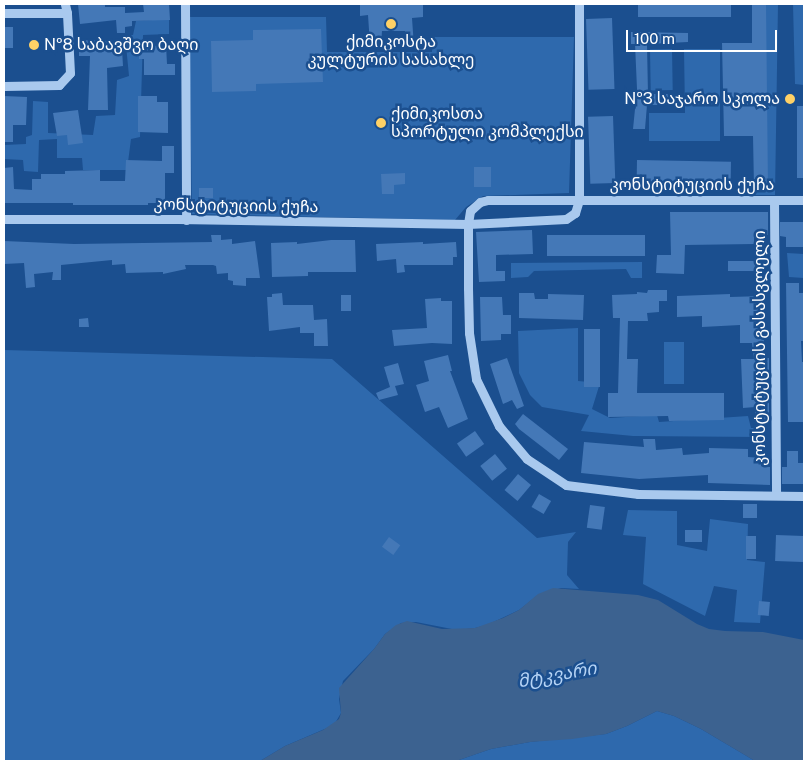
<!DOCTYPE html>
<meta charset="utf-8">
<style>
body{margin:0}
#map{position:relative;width:808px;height:765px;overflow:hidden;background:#1b4f8f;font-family:"Public Sans","Noto Sans Georgian",sans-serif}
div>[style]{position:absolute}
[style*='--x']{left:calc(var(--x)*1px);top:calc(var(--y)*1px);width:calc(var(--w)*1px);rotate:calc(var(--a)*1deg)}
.green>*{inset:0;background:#2e69ad;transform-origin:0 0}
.water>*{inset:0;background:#3c6290}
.building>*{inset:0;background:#4478b7;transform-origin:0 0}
.minor>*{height:9px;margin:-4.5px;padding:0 4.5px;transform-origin:4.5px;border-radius:4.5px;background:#a9c9ee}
.dots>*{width:14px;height:14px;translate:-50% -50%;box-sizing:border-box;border:2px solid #1b4f8f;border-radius:50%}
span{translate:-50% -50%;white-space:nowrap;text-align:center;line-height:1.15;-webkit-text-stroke:5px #1b4f8f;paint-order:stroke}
.poi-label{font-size:16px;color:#fff}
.left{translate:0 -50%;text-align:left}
.right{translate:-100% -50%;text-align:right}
.street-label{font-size:16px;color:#fff}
.water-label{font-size:18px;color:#b5d3f5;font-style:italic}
.frame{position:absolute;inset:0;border:5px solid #fff;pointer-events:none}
.scale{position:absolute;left:626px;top:30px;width:151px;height:22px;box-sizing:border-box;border:2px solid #fff;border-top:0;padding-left:6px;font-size:15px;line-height:18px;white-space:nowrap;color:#fff;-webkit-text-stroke:4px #1b4f8f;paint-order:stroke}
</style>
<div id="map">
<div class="green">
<i style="clip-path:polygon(763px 4px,778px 4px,775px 195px,754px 195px,754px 153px,763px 152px)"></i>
<i style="clip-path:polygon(793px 4px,804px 4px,804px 85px,795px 84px)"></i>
<i style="clip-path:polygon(189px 17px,326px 17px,327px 52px,432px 52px,433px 37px,574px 37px,569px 193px,483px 196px,466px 207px,455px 220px,192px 214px)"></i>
<i style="clip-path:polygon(169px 19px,169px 34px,143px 35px,140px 137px,131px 139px,127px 170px,83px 170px,82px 158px,57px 158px,57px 139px,39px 140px,38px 172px,24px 171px,23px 160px,4px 159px,4px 145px,26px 144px,26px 137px,32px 135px,33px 101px,48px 102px,48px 133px,93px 135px,96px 116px,115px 115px,117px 80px,129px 76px,125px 35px,133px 35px,136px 21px)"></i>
<i style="left:672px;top:49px;width:41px;height:22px;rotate:89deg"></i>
<i style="clip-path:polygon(684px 49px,720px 49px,720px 141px,649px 141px,649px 113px,685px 113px)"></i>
<i style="clip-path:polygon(787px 253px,804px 254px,804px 278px,789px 277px)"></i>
<i style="clip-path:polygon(642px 262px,642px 278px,631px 278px,626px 269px,534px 271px,528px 277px,511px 278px,511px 263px)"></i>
<i style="clip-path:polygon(578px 328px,578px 381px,600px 383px,592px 409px,610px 418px,657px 415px,659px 422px,748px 416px,751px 428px,762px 428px,761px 437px,633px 436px,581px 431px,589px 415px,542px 407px,530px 395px,519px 373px,518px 331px)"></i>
<i style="left:664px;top:342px;width:20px;height:42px"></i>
<i style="clip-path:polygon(4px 350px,332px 359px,537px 538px,576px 532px,568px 542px,567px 575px,579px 589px,561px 588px,538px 595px,519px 610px,487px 625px,475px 628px,457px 630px,416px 622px,401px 623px,385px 634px,374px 649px,343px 681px,339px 699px,341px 713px,334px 725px,285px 746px,260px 761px,4px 761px)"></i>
<i style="clip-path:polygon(628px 510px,677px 511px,677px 545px,707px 551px,710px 519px,748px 524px,747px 560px,765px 562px,760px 623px,734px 622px,737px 590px,714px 586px,705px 616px,643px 584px,646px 537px,623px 535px)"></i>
<i style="clip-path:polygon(657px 711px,674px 716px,701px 729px,755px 761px,456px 761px,491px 749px,530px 742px,606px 734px,627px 726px)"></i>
</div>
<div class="water">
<i style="clip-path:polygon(553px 588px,638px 595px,658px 600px,697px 624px,709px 629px,725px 631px,763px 632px,804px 640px,804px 761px,755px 761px,701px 729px,674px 716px,657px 711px,627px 726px,606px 734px,572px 739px,530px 742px,491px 749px,456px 761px,260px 761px,285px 746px,323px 730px,339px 719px,341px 713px,339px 688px,374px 649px,385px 634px,396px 625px,407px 621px,442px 629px,475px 628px,503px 618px,519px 610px,538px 594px)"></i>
</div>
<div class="building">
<i style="clip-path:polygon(78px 4px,105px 4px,105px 7px,125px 7px,125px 13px,144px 12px,143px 4px,169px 4px,170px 20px,132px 21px,132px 26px,125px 27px,125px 33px,117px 33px,116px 20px,80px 24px)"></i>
<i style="clip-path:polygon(360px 4px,423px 4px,423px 17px,412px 18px,414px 47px,403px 47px,405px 31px,382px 31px,381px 45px,370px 45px,368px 15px,360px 16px)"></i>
<i style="left:638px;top:4px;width:93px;height:13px"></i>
<i style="clip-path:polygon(752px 4px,766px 4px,768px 188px,754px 188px,753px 136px,724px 136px,722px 43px,752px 43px)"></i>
<i style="left:612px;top:18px;width:71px;height:26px;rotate:88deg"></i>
<i style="left:4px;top:27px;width:9px;height:21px"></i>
<i style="clip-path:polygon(321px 29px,323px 82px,256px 84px,256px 91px,212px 92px,211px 41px,253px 40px,253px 30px)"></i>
<i style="clip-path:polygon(631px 32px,688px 33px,688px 42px,647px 44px,648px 94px,676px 94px,676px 105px,647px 105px,645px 129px,633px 129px,637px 89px,635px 44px,631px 44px)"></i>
<i style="clip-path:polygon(79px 40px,108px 41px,108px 50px,122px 49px,123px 66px,107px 68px,108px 110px,88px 110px,90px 56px,79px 56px)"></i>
<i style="clip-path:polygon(166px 45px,167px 64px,175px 64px,175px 75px,144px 75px,144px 59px,139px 59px,139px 47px)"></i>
<i style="clip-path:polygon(4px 96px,27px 97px,26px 125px,13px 125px,13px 142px,4px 142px)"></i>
<i style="clip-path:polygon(138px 96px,157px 96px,157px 102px,168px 102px,168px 133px,138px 132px)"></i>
<i style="left:797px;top:106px;width:7px;height:72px"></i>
<i style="clip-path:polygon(78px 110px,83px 143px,68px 145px,67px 135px,57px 136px,53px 113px)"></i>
<i style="left:613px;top:116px;width:67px;height:25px;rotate:88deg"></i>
<i style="clip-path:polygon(162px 146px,174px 146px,174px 173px,165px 173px,165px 203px,148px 203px,148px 205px,73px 205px,73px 203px,4px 203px,4px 168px,13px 167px,14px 189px,32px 190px,32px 179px,41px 179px,41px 174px,65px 174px,65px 171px,100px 170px,100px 181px,125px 181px,126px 160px,162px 161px)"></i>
<i style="left:637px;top:160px;width:94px;height:24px;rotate:1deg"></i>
<i style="left:474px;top:167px;width:17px;height:20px"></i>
<i style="clip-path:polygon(405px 173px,405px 184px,394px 185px,394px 194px,382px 194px,381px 174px)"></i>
<i style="left:199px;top:188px;width:14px;height:10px"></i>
<i style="clip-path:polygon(670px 212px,768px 212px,768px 235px,754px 235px,754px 244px,685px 245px,684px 274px,656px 273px,657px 255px,671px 255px)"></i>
<i style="clip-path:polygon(780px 222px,804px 222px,804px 247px,786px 247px,786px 237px,780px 236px)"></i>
<i style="clip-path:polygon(532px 230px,533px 254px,496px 255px,496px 271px,505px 271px,505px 281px,479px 282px,476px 232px)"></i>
<i style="clip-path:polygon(211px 235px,221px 235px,221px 240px,232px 239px,232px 244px,255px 241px,260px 278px,246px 278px,246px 286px,233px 285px,233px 281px,228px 280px,228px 273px,217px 274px,216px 266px,213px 265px,185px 265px,186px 269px,163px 274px,163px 272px,126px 273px,125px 264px,112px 265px,112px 260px,61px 265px,61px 280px,52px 280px,53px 272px,34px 274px,35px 287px,26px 288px,24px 263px,4px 264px,4px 241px,74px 244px,212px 242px)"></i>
<i style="left:645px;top:235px;width:21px;height:98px;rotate:90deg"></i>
<i style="clip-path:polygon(331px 240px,355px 240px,356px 272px,308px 272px,308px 276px,272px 277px,271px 243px,297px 242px,297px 244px)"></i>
<i style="clip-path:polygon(423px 242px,423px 244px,456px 242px,457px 257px,453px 257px,453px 265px,404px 265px,405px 272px,397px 273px,396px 259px,377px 261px,376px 244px)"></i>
<i style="left:761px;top:261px;width:10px;height:33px;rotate:90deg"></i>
<i style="clip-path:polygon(786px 283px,799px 283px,799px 293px,804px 293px,804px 341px,801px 341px,802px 362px,804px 362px,804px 422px,788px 422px)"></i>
<i style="clip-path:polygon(648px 290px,667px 290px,667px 301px,659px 301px,659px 312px,647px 313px,648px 321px,628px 321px,627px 359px,638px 359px,637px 393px,724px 393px,724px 420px,669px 421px,668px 416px,608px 417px,608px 393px,618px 393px,620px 318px,613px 318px,612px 295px,637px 294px,637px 292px,647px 293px)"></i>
<i style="clip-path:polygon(282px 293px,283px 305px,313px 305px,314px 320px,327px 319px,328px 346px,314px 346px,314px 333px,300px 333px,300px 327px,269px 331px,267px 297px,272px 297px,272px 294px)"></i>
<i style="clip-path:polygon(519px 293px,534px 293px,535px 299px,548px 299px,548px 294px,584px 295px,583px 320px,519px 318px)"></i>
<i style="clip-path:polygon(730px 294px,730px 297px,764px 296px,764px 358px,769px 358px,769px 423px,756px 423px,755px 407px,743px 408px,741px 359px,754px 359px,752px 343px,740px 343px,740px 325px,702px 327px,702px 316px,677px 317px,677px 296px)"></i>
<i style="left:341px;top:295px;width:10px;height:16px"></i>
<i style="clip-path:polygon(480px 297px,502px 297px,503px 315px,511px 315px,511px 334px,501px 334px,501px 340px,481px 341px)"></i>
<i style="clip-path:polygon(441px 298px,441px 301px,452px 301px,452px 344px,432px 343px,394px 346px,392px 330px,427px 328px,425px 299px)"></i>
<i style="clip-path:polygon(88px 318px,89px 327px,79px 327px,79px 319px)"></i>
<i style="left:584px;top:329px;width:16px;height:58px"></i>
<i style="clip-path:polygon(448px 355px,452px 371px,450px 371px,468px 419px,448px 428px,439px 407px,425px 412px,416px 385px,429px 381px,424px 361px)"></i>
<i style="clip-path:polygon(507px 358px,524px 406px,517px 409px,512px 400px,503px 404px,490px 364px)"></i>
<i style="clip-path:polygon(398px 363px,404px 384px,395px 386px,398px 395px,379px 400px,376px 393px,390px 387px,384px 367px)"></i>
<i style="clip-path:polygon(523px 414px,568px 449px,559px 460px,519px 429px,515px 424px)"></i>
<i style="left:475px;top:431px;width:16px;height:22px;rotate:55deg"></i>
<i style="clip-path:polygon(643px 439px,655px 439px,656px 450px,682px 448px,683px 455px,709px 453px,709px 448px,748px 449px,748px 457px,762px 458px,761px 466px,770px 467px,770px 485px,708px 483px,708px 475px,639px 479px,581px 473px,584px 442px,644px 447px)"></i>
<i style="clip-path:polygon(787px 451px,798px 451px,798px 463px,804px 463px,804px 484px,782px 484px,782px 467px,787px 467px)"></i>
<i style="left:495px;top:454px;width:19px;height:19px;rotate:51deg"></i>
<i style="left:518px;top:474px;width:17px;height:21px;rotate:40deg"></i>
<i style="left:539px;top:494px;width:14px;height:15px;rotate:30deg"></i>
<i style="left:743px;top:504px;width:14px;height:14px"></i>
<i style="left:590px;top:505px;width:15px;height:23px;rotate:8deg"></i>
<i style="left:685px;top:530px;width:17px;height:12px"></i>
<i style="left:776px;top:535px;width:28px;height:26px;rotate:2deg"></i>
<i style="left:746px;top:536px;width:10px;height:23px"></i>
<i style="left:389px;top:537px;width:14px;height:12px;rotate:36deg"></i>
<i style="left:759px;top:601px;width:11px;height:14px;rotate:5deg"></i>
</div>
<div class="minor">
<i style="--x:185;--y:4;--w:216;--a:89.7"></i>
<i style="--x:579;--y:4;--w:196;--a:90"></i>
<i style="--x:579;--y:200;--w:225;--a:0"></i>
<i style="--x:4;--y:13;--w:63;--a:0"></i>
<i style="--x:4;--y:86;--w:55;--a:-1"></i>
<i style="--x:59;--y:85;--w:16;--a:-47"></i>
<i style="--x:70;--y:73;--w:60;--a:-92.9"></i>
<i style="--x:67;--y:13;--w:9;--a:-103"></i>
<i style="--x:774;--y:200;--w:295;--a:89.6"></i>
<i style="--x:4;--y:219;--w:174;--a:0"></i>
<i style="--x:178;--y:219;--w:290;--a:1"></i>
<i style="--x:468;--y:224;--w:98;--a:-2.9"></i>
<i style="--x:566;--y:219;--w:11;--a:-34"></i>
<i style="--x:575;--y:213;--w:14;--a:-73"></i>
<i style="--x:579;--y:200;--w:91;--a:180"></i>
<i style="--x:488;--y:200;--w:8;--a:166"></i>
<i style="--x:480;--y:202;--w:13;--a:138"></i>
<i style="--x:470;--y:211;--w:13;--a:99"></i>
<i style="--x:468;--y:224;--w:64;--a:90"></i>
<i style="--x:468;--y:288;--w:45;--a:88.7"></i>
<i style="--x:469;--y:333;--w:47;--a:81.3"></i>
<i style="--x:476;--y:379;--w:52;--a:63.9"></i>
<i style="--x:499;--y:426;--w:43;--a:49.7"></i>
<i style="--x:527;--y:459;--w:47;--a:33.7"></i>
<i style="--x:566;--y:485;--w:73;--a:7.1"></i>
<i style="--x:638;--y:494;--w:166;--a:0.7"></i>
</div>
<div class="dots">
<i style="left:391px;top:24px;background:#ffd166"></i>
<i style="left:34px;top:45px;background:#ffd166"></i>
<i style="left:790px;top:99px;background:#ffd166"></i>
<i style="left:381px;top:123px;background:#ffd166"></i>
</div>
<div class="poi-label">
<span style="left:391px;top:51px">ქიმიკოსტა<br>კულტურის სასახლე</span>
<span class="left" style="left:44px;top:45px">№8 საბავშვო ბაღი</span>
<span class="right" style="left:780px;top:99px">№3 საჯარო სკოლა</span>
<span class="left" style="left:391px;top:123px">ქიმიკოსთა<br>სპორტული კომპლექსი</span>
</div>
<div class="street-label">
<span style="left:692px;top:185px">კონსტიტუციის ქუჩა</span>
<span style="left:236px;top:206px;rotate:1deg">კონსტიტუციის ქუჩა</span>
<span style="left:760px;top:348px;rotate:-90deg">კონსტიტუციის გასასვლელი</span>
</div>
<div class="water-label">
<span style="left:557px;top:675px;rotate:-10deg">მტკვარი</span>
</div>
<div class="frame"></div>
<div class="scale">100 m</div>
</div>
